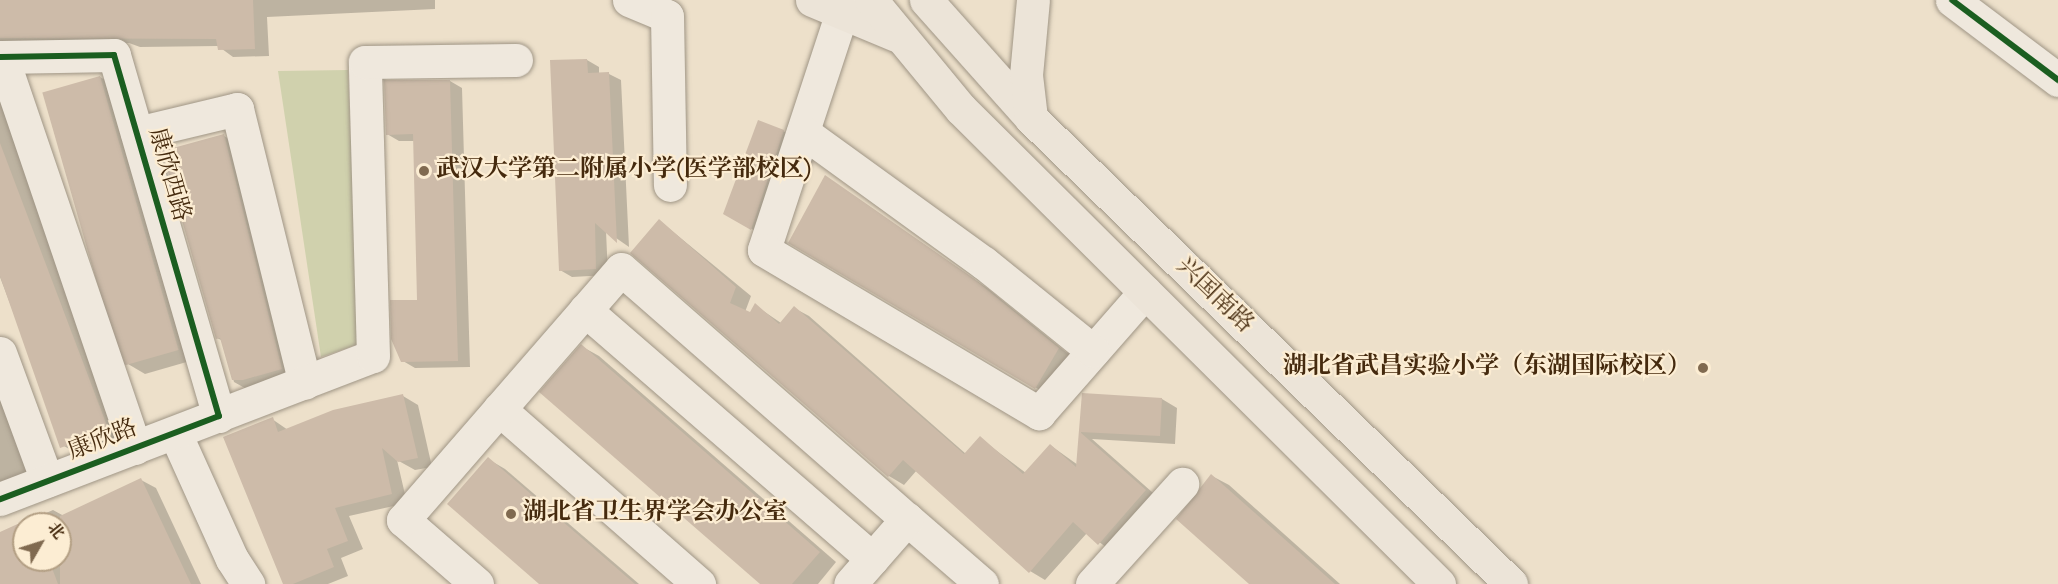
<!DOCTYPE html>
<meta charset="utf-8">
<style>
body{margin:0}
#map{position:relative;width:2058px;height:584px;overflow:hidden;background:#ede0ca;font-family:"Sorts Mill Goudy","Noto Serif SC",serif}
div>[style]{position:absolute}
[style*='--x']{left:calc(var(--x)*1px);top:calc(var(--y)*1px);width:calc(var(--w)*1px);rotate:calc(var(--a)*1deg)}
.green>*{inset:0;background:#d0d1ad}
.shadow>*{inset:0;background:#0003}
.building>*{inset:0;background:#cdbba9;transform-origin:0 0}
.roads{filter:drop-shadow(0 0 2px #9f9585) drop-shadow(0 0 2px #9f9585)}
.minor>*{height:33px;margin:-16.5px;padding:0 16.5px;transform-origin:16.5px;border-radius:16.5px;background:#efe8dd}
.major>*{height:33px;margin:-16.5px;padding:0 16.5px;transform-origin:16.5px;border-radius:16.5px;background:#ece4d8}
.cycleway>*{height:6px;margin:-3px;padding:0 3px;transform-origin:3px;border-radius:3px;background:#1b5e20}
.dots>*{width:16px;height:16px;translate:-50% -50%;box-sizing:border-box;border:3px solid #fcedd3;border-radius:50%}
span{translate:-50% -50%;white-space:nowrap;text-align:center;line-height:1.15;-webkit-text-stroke:4.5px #fcedd3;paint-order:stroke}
.poi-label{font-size:24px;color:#452a0e;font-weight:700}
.left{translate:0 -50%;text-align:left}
.right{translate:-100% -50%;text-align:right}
.street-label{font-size:24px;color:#452a0e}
.north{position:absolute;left:12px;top:512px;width:60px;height:60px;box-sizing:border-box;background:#fcedd3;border:2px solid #b39f84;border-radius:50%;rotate:51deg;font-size:16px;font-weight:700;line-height:24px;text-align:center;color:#452a0e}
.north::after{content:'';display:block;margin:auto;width:21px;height:27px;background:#806a50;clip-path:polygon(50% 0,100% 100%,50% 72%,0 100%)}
</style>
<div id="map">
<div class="green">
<i style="clip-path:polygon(348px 70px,359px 344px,321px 357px,278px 71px)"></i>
</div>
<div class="shadow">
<i style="clip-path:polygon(0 0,435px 0,435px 9px,267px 17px,269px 56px,233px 57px,218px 46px,140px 47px,129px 43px,0 48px)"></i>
<i style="clip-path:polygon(587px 60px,599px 67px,599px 74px,609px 74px,621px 80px,629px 247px,606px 231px,608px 275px,572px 277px,560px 270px)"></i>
<i style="clip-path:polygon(100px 77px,118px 87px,197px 359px,145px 374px,128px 364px)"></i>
<i style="clip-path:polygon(450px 81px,462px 88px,470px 367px,415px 368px,403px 361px,419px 301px,414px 141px,399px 141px,387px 134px)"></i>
<i style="clip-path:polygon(0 99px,126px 440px,81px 456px,64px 446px,0 277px)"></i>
<i style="clip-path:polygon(783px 131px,789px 134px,757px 232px,725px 213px)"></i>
<i style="clip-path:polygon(224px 136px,241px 146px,299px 379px,252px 392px,234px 382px,223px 341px,217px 338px)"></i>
<i style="clip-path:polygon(826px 177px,987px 288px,1072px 357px,1050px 396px,790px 242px)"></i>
<i style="clip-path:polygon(660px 221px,751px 296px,745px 312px,751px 314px,756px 306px,781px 323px,794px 308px,809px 316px,966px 454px,980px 438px,1026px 473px,1050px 445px,1078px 465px,1083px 394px,1162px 399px,1177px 408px,1175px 444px,1092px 439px,1161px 500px,1114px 553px,1087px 533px,1045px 580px,1030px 571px,917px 470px,904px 485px,889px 476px,632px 253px)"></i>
<i style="clip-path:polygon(581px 346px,599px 356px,836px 562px,818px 584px,763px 584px)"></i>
<i style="clip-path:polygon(0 394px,30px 473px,0 484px)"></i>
<i style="clip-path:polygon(403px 396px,418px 405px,432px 467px,415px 470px,397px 460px,407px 503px,349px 516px,363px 549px,341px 558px,348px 576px,328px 584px,284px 584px,272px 419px,288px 430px)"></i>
<i style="clip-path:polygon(488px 459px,505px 469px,639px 584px,541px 584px)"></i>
<i style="clip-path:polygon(1212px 476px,1229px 485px,1340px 584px,1251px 584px)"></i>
<i style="clip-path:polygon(evenodd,141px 480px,156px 488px,201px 584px,0 584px,0 533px,53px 510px,64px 516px,141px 480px,24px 524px,60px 524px,60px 560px,24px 560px,24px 524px)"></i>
</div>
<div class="building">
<i style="clip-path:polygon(0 0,253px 0,255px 49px,218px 50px,216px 39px,0 38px)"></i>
<i style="clip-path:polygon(587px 59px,588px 73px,609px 72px,617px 243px,595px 223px,596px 269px,559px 271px,550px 60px)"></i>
<i style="left:100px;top:76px;width:285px;height:60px;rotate:74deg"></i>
<i style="clip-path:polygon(384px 80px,450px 80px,458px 361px,401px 362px,391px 339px,390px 300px,417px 300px,413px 134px,386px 135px)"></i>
<i style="clip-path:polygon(758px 120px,784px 130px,751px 230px,723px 214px)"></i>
<i style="clip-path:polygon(224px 134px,282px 369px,243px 380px,232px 380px,220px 338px,216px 339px,162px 151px)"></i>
<i style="clip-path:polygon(0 143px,109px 431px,60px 448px,0 276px)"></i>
<i style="clip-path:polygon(825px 175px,973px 278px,1059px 348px,1035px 389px,788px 243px)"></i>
<i style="clip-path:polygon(659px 219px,736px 287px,730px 303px,750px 312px,755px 303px,779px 324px,794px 306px,964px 454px,980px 436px,1023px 474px,1050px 444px,1076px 467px,1082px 393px,1162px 398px,1160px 436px,1080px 432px,1146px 490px,1098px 545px,1073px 522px,1029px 573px,903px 460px,888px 477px,630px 253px)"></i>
<i style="clip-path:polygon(581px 344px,820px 552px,792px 584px,760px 584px,539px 392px)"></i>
<i style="clip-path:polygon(403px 394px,418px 458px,398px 462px,382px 448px,392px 494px,335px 508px,348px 541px,327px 549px,334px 567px,293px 584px,283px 584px,223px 437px,273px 417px,278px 432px,333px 410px)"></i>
<i style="clip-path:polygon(488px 457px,635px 584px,539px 584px,447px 504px)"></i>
<i style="clip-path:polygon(1211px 474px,1335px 584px,1249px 584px,1176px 519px)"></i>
<i style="clip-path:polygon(141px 478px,191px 584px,60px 584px,60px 516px)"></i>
<i style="clip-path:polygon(33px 517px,36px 524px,24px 524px,24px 560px,49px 560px,58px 584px,0 584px,0 532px)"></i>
</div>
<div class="roads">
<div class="minor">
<i style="--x:629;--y:0;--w:41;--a:22.8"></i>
<i style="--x:667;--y:16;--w:169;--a:89"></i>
<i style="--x:846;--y:0;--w:263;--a:108.2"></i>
<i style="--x:764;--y:250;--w:320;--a:30.7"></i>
<i style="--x:1039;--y:413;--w:161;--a:-48.8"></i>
<i style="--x:1952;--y:0;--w:133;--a:37"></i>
<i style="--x:0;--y:57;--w:114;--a:-1"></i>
<i style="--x:114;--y:55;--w:376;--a:73.8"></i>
<i style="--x:2;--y:57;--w:413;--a:71.2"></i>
<i style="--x:803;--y:132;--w:223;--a:35.9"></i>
<i style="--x:984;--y:263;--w:140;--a:38.9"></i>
<i style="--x:137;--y:133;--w:103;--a:-13.5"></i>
<i style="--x:237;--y:109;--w:282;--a:76.1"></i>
<i style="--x:585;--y:310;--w:380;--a:40.9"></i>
<i style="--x:0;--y:353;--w:136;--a:69.8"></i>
<i style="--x:499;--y:409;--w:266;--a:41.2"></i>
<i style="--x:175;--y:433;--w:138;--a:65.7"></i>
<i style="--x:232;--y:559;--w:30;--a:57"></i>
<i style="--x:0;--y:499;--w:399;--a:-21"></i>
<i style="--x:373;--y:356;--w:294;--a:-91.6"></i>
<i style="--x:365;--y:62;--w:151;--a:-0.8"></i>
<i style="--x:907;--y:519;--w:99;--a:40.9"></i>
<i style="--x:477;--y:584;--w:98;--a:-139.1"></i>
<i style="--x:403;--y:520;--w:332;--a:-49"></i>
<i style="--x:621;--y:269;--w:380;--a:41.2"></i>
<i style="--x:907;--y:519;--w:86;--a:131.2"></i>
<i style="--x:1092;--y:584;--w:135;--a:-48"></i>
</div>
<div class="major">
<i style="--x:812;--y:0;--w:91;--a:22.6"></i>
<i style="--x:871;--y:0;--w:141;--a:50.5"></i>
<i style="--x:961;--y:109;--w:674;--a:44.82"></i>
<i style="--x:926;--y:0;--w:158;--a:48.3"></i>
<i style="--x:1031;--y:118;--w:669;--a:44.15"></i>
<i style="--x:1031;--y:118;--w:43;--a:-96.6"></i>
<i style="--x:1026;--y:75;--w:75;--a:-84.7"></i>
</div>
</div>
<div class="cycleway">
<i style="--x:1952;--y:0;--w:133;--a:37"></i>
<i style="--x:0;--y:57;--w:114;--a:-1"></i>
<i style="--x:114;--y:55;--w:376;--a:73.8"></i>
<i style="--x:219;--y:416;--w:234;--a:159.2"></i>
</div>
<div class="dots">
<i style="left:424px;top:171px;background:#806a50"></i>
<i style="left:1703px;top:368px;background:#806a50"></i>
<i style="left:511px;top:514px;background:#806a50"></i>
</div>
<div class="poi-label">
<span class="left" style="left:436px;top:171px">武汉大学第二附属小学(医学部校区)</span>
<span class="right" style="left:1691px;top:368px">湖北省武昌实验小学（东湖国际校区）</span>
<span class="left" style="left:523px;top:514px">湖北省卫生界学会办公室</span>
</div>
<div class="street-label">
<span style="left:168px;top:175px;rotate:74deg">康欣西路</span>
<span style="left:1214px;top:296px;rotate:44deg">兴国南路</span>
<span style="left:103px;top:441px;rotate:-21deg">康欣路</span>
</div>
<div class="north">北</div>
</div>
